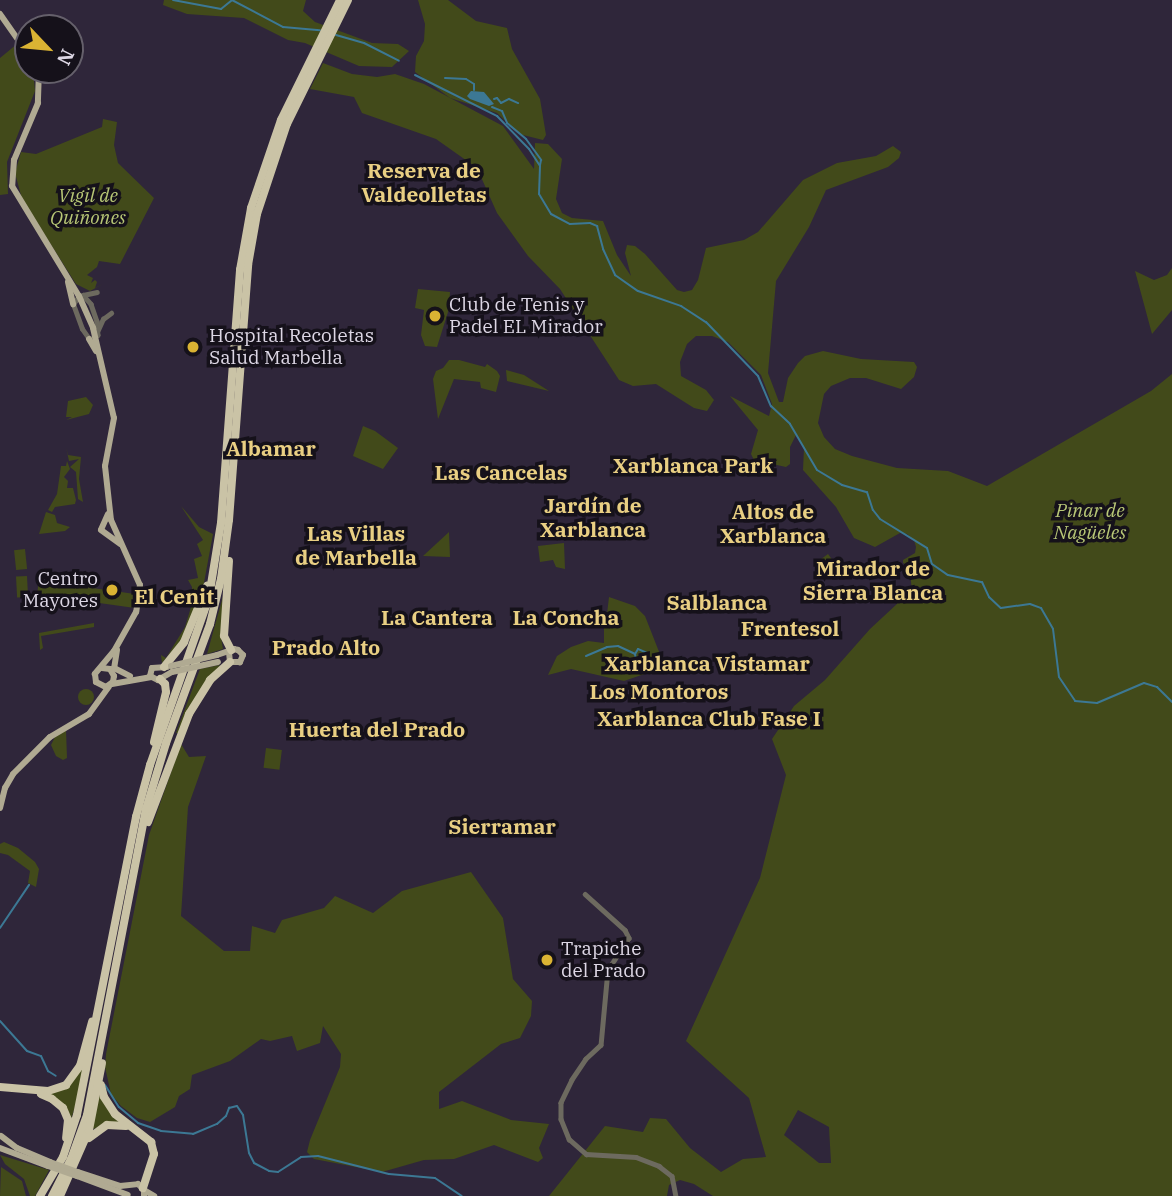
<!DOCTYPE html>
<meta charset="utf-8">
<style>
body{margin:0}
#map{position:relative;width:1172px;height:1196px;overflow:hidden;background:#2f263a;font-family:"IBM Plex Serif",serif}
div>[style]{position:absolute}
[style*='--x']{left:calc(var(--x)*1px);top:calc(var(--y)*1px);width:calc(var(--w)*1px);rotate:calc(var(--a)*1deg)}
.green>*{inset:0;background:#424a1a;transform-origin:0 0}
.round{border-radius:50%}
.water>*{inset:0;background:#3c7894}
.stream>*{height:2px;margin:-1px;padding:0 1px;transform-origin:1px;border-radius:1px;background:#3c7894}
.minor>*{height:4.5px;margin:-2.25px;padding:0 2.25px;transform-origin:2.25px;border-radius:2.25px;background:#6d6a5f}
.major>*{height:6px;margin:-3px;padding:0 3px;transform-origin:3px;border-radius:3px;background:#b0aa92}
.highway>*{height:8px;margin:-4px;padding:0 4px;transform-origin:4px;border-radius:4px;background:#cac3a6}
.major-bridge>*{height:6px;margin:-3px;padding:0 3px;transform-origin:3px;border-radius:3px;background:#b0aa92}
.dots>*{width:19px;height:19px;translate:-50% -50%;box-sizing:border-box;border:4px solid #15111a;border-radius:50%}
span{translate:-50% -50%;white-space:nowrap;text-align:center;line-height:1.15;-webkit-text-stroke:7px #15111a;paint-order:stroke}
.park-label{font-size:19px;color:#b8c776;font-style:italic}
.poi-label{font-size:19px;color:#ddd7e5}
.left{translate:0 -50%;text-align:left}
.right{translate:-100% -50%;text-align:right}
.neighbourhood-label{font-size:21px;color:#e9cf83;font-weight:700}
.north{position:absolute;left:14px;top:14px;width:70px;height:70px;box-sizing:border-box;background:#15111a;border:2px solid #65606b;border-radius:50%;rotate:116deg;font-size:19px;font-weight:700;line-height:28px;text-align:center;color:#ddd7e5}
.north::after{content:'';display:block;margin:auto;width:24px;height:32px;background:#dab333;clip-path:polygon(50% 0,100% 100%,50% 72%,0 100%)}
</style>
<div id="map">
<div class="green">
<i style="clip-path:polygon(164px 0,306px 0,303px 11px,315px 22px,372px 43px,398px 44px,409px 51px,392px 67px,359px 66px,305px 43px,288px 40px,244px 18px,187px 14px,163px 5px)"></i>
<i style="clip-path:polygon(418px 0,448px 0,476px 21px,507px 28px,512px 49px,540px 99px,546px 135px,543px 140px,519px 134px,497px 113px,450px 98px,415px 72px,416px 56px,424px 41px,425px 24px)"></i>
<i style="clip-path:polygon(17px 44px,28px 60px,28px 70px,33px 70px,35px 91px,7px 162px,8px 194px,0 195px,0 58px)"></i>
<i style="clip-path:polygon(evenodd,323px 63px,352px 74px,377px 77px,395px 74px,424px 84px,503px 126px,534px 169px,535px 143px,548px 144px,562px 159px,556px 199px,562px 213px,572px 218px,603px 221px,617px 255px,631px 276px,625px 253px,627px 245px,635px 246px,645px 254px,677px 290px,684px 292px,692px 290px,698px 280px,706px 248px,744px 240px,758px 232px,803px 180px,837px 163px,876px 156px,893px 146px,901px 152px,899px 158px,888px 167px,826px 190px,809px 227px,776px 281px,768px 373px,779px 402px,783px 402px,788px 378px,798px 363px,805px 356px,823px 351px,861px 359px,914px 362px,917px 367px,914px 377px,901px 389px,866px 378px,850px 378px,831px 386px,824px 394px,818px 423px,824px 437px,835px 449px,852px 456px,897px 468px,948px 471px,987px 486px,1151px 391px,1172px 374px,1172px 1196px,713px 1196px,694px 1184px,680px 1180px,669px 1185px,667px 1196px,549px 1196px,605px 1126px,643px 1132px,650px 1118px,666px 1119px,690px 1148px,721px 1172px,743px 1159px,766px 1157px,749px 1098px,686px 1041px,760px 878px,786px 775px,772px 739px,794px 706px,825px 680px,870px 629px,912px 590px,909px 566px,903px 563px,903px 560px,915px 553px,916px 547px,914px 540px,907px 534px,900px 533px,875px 547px,854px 538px,836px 507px,803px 470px,804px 448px,796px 435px,790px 447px,790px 464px,786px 467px,754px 460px,751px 454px,758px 430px,730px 396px,769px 416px,772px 404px,761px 375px,728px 342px,712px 336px,696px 336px,687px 344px,680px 362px,681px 376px,706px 390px,714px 400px,707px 411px,694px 408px,656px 384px,633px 386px,619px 380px,560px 289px,528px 256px,497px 213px,477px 168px,436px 139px,362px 113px,354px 97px,310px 89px,323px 63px,798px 1110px,829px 1127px,831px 1163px,819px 1163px,784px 1135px,798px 1110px)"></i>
<i style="clip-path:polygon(103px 119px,117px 122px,114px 145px,118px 163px,154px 198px,120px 264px,99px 261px,97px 267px,87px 275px,93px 278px,91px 283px,95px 280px,97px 282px,95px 288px,103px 284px,90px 291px,76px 284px,22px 199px,15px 173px,21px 152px,36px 154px,102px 127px)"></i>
<i style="clip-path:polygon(1172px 268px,1172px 310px,1152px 334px,1135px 271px,1154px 280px,1167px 275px)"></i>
<i style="clip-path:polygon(418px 289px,450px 292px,449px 309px,437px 347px,425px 346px,421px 335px,424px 310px,415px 308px)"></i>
<i style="clip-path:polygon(459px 360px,485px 367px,487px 364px,497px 371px,500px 376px,496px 392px,481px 388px,480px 382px,454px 379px,438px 419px,433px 379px,436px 371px,443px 368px,449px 360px)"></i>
<i style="clip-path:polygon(506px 370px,524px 375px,549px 391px,507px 381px)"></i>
<i style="clip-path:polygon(86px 397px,93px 405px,89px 414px,66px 420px,72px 417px,66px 417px,68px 401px)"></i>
<i style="clip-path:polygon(363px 426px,375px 431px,398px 448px,383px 469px,353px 456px)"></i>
<i style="clip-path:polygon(66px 447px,68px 455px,81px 457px,79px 479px,83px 502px,78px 499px,76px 472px,70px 467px,79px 459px,69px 461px)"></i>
<i style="clip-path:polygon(67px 461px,70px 469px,64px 477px,68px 481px,67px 488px,73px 488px,76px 500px,75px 504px,55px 507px,52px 512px,48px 510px,57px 494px,61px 466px,66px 466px)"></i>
<i style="clip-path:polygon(181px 506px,199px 527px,213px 534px,203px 588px,186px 634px,162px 663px,161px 655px,166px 658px,185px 627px,191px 607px,192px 587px,188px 580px,198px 578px,194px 559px,202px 556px,197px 544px,203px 540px)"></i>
<i style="clip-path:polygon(46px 512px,55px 515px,57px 523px,70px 527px,65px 531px,39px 534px)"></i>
<i style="clip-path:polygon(449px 532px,450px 557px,423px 556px)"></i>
<i style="clip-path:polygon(564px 543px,565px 569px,556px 567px,553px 560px,540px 562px,538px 546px)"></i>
<i style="left:25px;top:549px;width:20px;height:11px;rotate:84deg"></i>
<i style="left:828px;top:554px;width:22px;height:11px;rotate:54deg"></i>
<i style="left:27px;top:576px;width:21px;height:11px;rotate:87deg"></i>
<i style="clip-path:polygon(225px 589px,221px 637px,223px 649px,207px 654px)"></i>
<i style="left:135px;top:594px;width:14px;height:97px;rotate:98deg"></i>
<i style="clip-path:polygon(609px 597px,635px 606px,645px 616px,665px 667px,624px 681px,571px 669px,548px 675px,557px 656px,571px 647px,588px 641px,604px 643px,604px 628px,611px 620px,607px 614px)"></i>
<i style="clip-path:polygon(94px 623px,94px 627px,41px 636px,43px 648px,40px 650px,39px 633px)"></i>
<i style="clip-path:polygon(220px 665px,178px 733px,176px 733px,200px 669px)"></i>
<i class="round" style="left:78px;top:689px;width:16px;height:16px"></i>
<i style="clip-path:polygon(66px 730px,67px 758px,63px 760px,56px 756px,51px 745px,55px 737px)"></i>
<i style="clip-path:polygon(181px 744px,189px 757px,206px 756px,188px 807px,181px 916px,224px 951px,250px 951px,252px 926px,275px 933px,282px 920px,324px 908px,335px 896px,373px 913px,402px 891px,471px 872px,503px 918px,513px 979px,532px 1001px,531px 1016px,520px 1038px,501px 1044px,439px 1092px,439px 1109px,462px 1101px,511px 1120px,549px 1124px,539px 1148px,543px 1158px,538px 1162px,494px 1145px,454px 1159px,424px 1160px,382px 1172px,314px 1159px,307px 1152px,310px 1140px,340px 1067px,341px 1054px,323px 1026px,320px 1043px,297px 1051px,292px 1036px,270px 1041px,261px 1039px,230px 1061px,192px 1075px,190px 1089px,179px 1096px,175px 1107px,150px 1122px,137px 1118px,121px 1106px,111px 1094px,105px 1067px,106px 1054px,149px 835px)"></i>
<i style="left:266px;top:748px;width:16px;height:20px;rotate:7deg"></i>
<i style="clip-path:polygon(4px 842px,18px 848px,35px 862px,39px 869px,36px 887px,28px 883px,30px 871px,8px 855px,0 853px,0 844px)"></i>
<i style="clip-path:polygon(84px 1065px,75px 1107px,71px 1119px,63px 1104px,48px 1093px,55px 1092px)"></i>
<i style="clip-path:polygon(100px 1093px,128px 1125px,110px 1122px,91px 1130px)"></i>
<i style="clip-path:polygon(0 1155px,49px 1170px,35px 1196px,30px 1196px,24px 1179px,5px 1164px)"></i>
<i style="clip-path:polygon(1px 1167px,22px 1181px,26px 1196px,0 1196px)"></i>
</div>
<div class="water">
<i style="clip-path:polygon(471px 91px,484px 92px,494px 104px,489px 106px,470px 99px,467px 96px)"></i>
</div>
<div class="stream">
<i style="--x:173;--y:0;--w:49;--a:10.6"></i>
<i style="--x:221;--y:9;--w:14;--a:-39"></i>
<i style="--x:232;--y:0;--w:58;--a:27.9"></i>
<i style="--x:283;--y:27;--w:37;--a:5"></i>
<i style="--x:336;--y:35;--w:29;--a:16"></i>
<i style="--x:364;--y:43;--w:39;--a:27"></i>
<i style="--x:415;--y:75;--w:92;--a:26.6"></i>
<i style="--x:497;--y:116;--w:46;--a:45.9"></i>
<i style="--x:529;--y:149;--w:20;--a:57"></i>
<i style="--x:540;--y:166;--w:28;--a:92"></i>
<i style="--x:539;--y:194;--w:23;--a:59"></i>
<i style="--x:551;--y:214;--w:21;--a:28"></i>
<i style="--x:570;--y:224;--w:20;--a:-3"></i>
<i style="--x:590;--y:223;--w:8;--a:23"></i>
<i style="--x:597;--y:226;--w:24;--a:75"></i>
<i style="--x:603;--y:249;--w:29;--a:65"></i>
<i style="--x:615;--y:275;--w:28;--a:35"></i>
<i style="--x:638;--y:291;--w:46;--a:19.2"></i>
<i style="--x:681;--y:306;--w:30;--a:33"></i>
<i style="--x:706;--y:322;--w:75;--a:46.1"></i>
<i style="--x:758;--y:376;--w:33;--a:67"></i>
<i style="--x:771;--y:406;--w:26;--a:43"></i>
<i style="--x:790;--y:424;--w:53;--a:59.6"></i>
<i style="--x:817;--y:470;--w:29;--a:31"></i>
<i style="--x:842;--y:485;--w:26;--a:16"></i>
<i style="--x:867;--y:492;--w:19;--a:72"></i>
<i style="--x:873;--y:510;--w:11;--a:52"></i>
<i style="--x:880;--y:519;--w:55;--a:31.7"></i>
<i style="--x:927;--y:548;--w:17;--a:73"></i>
<i style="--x:932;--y:564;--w:19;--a:35"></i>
<i style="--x:948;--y:575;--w:35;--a:12"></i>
<i style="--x:982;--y:582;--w:17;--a:65"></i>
<i style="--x:989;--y:597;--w:16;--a:43"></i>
<i style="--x:1001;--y:608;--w:29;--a:-8"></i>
<i style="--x:1030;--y:604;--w:12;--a:20"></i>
<i style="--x:1041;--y:608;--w:24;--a:60"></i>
<i style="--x:1053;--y:629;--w:48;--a:82.9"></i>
<i style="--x:1059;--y:677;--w:29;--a:56"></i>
<i style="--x:1075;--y:701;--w:22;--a:5"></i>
<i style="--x:1097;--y:703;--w:51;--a:-23.1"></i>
<i style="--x:1144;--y:683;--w:14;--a:17"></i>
<i style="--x:1157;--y:687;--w:21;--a:45"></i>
<i style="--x:445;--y:78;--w:21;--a:3"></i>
<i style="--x:466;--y:79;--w:9;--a:32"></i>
<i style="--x:474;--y:84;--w:6;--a:90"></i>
<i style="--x:494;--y:99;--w:3;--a:-18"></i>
<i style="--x:497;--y:98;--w:6;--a:51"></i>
<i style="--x:501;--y:103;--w:9;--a:-27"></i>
<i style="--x:509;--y:99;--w:10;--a:24"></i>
<i style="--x:492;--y:107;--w:11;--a:22"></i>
<i style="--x:502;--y:111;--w:13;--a:67"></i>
<i style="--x:507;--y:123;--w:25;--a:40"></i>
<i style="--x:526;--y:139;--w:26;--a:54"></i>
<i style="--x:541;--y:160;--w:5;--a:101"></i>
<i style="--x:586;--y:656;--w:23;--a:-23"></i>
<i style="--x:607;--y:647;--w:11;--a:-5"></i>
<i style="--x:618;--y:646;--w:19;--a:25"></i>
<i style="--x:635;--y:654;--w:5;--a:79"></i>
<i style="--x:636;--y:659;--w:7;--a:16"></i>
<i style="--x:643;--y:661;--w:9;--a:-63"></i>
<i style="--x:647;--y:653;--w:10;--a:-156"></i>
<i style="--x:638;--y:649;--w:6;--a:121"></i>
<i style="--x:0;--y:928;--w:52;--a:-56"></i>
<i style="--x:0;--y:1021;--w:40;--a:48"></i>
<i style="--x:27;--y:1051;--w:15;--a:20"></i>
<i style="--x:41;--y:1056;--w:17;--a:65"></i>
<i style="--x:48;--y:1071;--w:9;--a:32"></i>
<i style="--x:105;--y:1085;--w:26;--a:58"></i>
<i style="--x:119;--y:1107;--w:25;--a:40"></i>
<i style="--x:138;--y:1123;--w:24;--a:19"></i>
<i style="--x:161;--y:1131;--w:32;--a:5"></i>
<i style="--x:193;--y:1134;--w:26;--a:-23"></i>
<i style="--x:217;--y:1124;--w:12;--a:-42"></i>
<i style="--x:226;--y:1116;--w:9;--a:-69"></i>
<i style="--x:229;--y:1108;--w:8;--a:-14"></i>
<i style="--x:237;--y:1106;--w:11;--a:56"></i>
<i style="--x:243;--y:1115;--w:38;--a:81"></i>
<i style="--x:249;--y:1153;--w:11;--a:63"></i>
<i style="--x:254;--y:1163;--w:17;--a:28"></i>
<i style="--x:269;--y:1171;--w:9;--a:6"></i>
<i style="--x:278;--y:1172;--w:27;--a:-33"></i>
<i style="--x:301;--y:1157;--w:17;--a:-3"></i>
<i style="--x:318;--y:1156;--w:73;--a:14.2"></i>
<i style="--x:389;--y:1174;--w:46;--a:5"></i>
<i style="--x:435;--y:1178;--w:32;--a:34"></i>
</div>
<div class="minor">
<i style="--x:83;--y:295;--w:12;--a:48"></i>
<i style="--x:91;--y:304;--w:18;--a:71"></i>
<i style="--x:97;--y:321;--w:14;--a:86"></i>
<i style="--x:98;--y:335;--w:6;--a:141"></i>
<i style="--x:93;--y:339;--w:4;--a:180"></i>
<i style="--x:89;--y:339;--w:12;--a:-125"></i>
<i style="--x:82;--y:329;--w:27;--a:-110"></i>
<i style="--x:73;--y:304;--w:10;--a:-53"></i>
<i style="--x:79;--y:296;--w:4;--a:-14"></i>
<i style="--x:83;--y:295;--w:14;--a:-12"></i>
<i style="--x:98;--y:330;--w:12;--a:-66"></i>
<i style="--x:103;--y:319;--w:10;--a:-37"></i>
<i style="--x:585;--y:894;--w:54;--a:42"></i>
<i style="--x:625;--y:930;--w:9;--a:63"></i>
<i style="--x:629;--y:938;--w:38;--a:123"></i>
<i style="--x:608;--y:970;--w:75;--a:95.3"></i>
<i style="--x:601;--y:1045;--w:21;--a:137"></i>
<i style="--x:586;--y:1059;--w:25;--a:124"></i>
<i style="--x:572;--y:1080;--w:25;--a:116"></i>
<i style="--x:561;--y:1103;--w:16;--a:90"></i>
<i style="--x:561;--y:1119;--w:22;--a:68"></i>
<i style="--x:569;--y:1139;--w:23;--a:41"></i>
<i style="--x:586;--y:1154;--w:50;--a:3.4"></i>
<i style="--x:636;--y:1157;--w:25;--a:21"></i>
<i style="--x:659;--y:1166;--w:16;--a:38"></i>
<i style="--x:672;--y:1176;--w:20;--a:79"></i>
</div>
<div class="major">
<i style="--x:0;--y:14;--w:49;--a:55"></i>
<i style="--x:39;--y:70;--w:33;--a:92"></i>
<i style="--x:38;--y:103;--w:62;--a:112.8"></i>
<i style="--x:14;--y:160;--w:26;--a:94"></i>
<i style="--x:12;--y:186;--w:129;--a:58.7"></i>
<i style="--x:79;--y:296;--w:35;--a:66"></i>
<i style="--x:93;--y:328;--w:92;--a:76.9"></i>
<i style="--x:114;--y:418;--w:49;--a:100.6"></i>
<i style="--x:105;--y:466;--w:54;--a:83.7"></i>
<i style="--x:111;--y:520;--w:71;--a:66"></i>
<i style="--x:140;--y:585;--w:27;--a:98"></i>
<i style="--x:136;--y:612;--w:45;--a:119.4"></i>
<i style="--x:114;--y:651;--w:30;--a:130"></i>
<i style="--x:95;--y:674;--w:8;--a:83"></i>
<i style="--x:96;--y:682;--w:11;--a:27"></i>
<i style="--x:106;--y:687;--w:9;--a:-36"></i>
<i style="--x:113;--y:682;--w:6;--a:-81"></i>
<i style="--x:114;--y:676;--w:8;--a:-120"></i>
<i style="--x:110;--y:669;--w:8;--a:-173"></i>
<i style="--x:68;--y:282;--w:23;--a:77"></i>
<i style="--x:89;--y:339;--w:14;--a:60"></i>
<i style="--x:108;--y:514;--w:17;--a:114"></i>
<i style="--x:101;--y:530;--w:24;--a:36"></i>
<i style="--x:117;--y:650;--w:18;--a:99"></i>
<i style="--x:114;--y:668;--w:18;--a:27"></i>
<i style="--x:217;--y:655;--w:18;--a:-19"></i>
<i style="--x:234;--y:649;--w:4;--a:14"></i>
<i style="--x:238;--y:650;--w:7;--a:45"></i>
<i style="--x:243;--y:655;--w:8;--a:113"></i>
<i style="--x:240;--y:662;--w:10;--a:180"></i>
<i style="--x:230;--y:662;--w:10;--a:-96"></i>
<i style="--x:167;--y:667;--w:15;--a:176"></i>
<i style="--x:152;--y:668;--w:8;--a:104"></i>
<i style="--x:150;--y:676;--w:9;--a:27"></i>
<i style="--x:158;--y:680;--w:16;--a:-30"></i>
<i style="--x:112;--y:684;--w:40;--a:-10"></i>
<i style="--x:0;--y:808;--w:21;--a:-76"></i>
<i style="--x:5;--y:788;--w:16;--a:-60"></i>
<i style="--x:13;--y:774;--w:52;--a:-45"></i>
<i style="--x:50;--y:737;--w:45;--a:-30.5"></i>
<i style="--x:89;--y:714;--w:34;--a:-54"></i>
<i style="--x:1;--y:1136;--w:20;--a:37"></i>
<i style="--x:17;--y:1148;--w:36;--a:23"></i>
<i style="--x:0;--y:1148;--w:51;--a:20.6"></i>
<i style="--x:78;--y:1172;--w:44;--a:18.4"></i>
<i style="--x:120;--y:1186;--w:18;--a:-6"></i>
<i style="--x:138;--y:1184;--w:8;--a:45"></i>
<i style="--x:144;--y:1190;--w:6;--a:90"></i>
<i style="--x:77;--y:1176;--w:54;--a:20.4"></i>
<i style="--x:144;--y:1190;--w:12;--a:31"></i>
</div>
<div class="highway">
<i style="--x:229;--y:561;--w:75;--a:93.8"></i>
<i style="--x:224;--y:636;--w:16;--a:63"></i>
<i style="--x:164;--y:667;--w:32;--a:-51"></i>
<i style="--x:184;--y:642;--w:61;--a:-67.7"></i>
<i style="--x:154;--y:742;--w:51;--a:-76.5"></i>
<i style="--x:166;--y:692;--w:8;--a:-97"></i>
<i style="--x:165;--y:684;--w:7;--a:-135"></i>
<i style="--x:148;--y:822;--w:116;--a:-69.2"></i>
<i style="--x:189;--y:714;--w:40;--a:-58"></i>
<i style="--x:210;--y:680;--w:27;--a:-42"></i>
<i style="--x:101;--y:1085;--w:12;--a:76"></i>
<i style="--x:104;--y:1097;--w:20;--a:57"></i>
<i style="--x:115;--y:1114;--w:46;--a:37.9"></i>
<i style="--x:151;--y:1142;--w:12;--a:76"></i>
<i style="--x:154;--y:1154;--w:36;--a:108"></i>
<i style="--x:0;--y:1087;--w:48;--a:4.8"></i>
<i style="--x:48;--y:1091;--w:19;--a:-18"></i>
<i style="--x:66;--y:1085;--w:24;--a:-54"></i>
<i style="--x:80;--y:1066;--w:46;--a:-74.7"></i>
<i style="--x:41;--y:1094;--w:12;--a:24"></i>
<i style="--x:52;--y:1099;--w:14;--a:39"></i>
<i style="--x:63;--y:1108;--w:13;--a:67"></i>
<i style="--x:68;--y:1120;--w:18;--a:96"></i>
<i style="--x:89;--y:1138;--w:22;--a:-36"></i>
<i style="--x:107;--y:1125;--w:19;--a:3"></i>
<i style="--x:40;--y:1196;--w:45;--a:-59.5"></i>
<i style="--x:63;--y:1157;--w:44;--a:-71.6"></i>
<i style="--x:77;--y:1115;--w:304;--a:-78.8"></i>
<i style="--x:136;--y:817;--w:54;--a:-74.9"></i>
<i style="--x:150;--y:765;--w:178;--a:-70.6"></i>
<i style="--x:209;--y:597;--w:75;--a:-80.8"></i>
<i style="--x:221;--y:523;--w:254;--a:-85.7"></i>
<i style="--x:240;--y:270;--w:63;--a:-79.9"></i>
<i style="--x:251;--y:208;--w:93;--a:-71.2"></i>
<i style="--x:281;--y:120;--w:134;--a:-63.8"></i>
<i style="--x:52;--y:1196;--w:42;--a:-62.8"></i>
<i style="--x:71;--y:1159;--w:47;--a:-70"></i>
<i style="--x:87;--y:1115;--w:312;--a:-79.1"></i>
<i style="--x:146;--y:809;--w:69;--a:-73.1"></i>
<i style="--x:166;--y:743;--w:127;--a:-69.7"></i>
<i style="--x:210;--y:624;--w:46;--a:-76.3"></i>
<i style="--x:221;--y:579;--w:60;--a:-82.3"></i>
<i style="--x:229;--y:520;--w:256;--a:-85.7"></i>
<i style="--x:248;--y:265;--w:52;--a:-80"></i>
<i style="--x:257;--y:214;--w:95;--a:-71.6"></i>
<i style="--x:287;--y:124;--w:138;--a:-63.8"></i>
<i style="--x:60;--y:1196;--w:72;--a:-66.3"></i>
<i style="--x:89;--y:1130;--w:68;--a:-79"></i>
</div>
<div class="major-bridge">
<i style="--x:171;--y:666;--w:47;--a:-13.4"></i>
<i style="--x:172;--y:672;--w:47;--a:-12.3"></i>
<i style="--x:50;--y:1162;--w:30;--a:20"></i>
<i style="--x:48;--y:1166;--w:31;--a:19"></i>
</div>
<div class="dots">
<i style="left:435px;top:316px;background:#dab333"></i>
<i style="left:193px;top:347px;background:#dab333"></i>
<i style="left:112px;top:590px;background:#dab333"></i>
<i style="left:547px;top:960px;background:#dab333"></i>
</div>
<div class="park-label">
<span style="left:88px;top:207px">Vigil de<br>Quiñones</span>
<span style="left:1090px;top:522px">Pinar de<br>Nagüeles</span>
</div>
<div class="poi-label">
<span class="left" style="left:449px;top:316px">Club de Tenis y<br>Padel EL Mirador</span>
<span class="left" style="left:209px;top:347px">Hospital Recoletas<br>Salud Marbella</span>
<span class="right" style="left:98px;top:590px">Centro<br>Mayores</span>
<span class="left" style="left:561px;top:960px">Trapiche<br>del Prado</span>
</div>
<div class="neighbourhood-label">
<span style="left:424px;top:182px">Reserva de<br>Valdeolletas</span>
<span style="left:271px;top:448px">Albamar</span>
<span style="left:693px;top:465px">Xarblanca Park</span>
<span style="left:501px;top:472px">Las Cancelas</span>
<span style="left:593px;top:517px">Jardín de<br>Xarblanca</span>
<span style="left:773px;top:523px">Altos de<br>Xarblanca</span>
<span style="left:356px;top:545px">Las Villas<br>de Marbella</span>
<span style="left:873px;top:580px">Mirador de<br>Sierra Blanca</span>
<span style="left:174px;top:596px">El Cenit</span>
<span style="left:717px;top:602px">Salblanca</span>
<span style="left:437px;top:617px">La Cantera</span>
<span style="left:566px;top:617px">La Concha</span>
<span style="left:790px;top:628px">Frentesol</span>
<span style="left:326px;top:647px">Prado Alto</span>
<span style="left:707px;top:663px">Xarblanca Vistamar</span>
<span style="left:659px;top:691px">Los Montoros</span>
<span style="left:709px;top:718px">Xarblanca Club Fase I</span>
<span style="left:377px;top:729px">Huerta del Prado</span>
<span style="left:502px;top:826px">Sierramar</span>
</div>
<div class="north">N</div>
</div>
